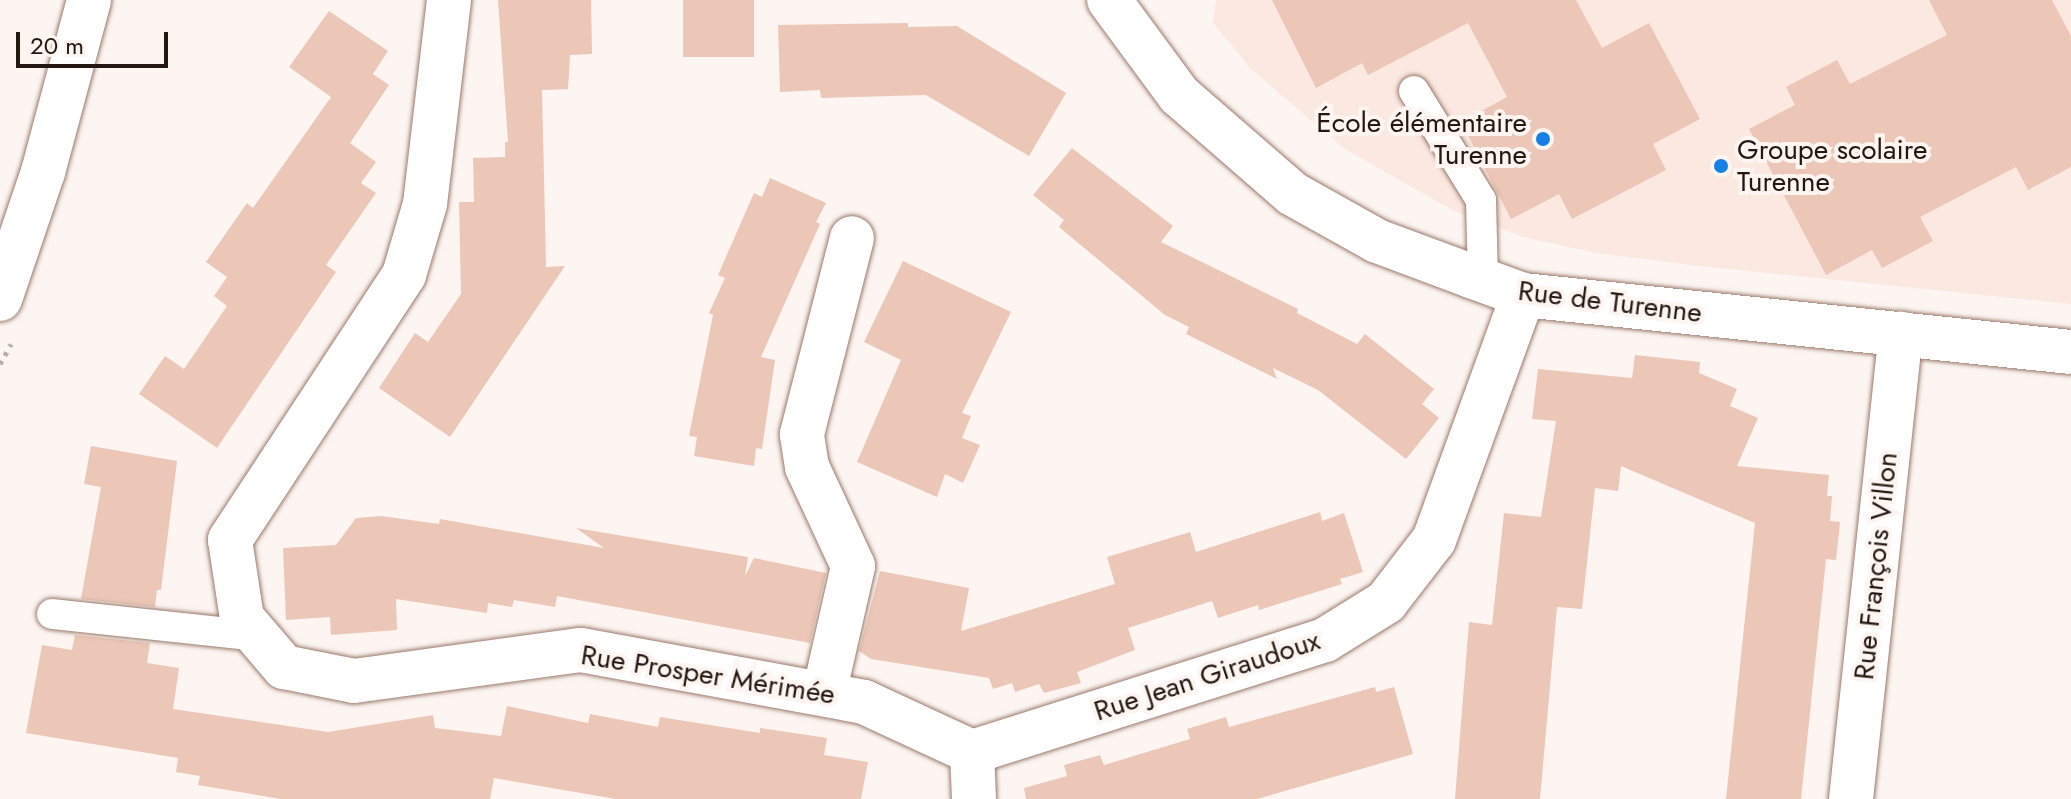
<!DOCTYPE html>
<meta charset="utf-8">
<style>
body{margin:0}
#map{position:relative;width:2071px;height:799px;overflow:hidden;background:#fcf5f1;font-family:Jost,sans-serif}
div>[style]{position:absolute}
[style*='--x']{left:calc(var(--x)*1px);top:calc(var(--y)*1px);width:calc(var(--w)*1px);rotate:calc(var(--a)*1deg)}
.built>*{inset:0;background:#fbe8e1}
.building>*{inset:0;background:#ecc6b6;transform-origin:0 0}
.path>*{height:5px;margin-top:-2.5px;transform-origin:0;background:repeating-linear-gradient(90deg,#b9b0ac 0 4px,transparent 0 10px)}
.roads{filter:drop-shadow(0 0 2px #9b796b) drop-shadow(0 0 2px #9b796b)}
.service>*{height:30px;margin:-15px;padding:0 15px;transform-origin:15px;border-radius:15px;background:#fff}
.minor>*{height:44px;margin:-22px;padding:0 22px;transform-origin:22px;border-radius:22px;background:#fff}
.secondary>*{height:44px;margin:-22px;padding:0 22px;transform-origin:22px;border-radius:22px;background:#fff}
.dots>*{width:22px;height:22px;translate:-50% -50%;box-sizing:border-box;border:4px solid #fcf5f1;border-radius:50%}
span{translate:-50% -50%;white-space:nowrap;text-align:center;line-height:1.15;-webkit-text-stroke:8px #fcf5f1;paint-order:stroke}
.poi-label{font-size:28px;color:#241711}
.right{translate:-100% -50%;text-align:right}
.left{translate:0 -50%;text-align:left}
.street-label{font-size:28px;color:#241711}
.scale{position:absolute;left:16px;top:32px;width:152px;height:36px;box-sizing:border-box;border:4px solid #241711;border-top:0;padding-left:10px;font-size:24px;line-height:28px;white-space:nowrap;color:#241711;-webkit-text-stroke:6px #fcf5f1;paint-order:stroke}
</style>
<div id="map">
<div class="built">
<i style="clip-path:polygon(1216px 0,2071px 0,2071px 304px,1690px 265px,1596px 253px,1523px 237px,1454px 211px,1345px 149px,1251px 69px,1213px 23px)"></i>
</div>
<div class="building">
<i style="clip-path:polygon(498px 0,591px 0,592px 54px,570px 55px,568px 89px,542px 90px,546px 267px,565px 266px,450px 437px,379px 388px,415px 333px,428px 342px,461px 294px,459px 202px,474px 202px,473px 158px,505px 157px,505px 142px,508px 142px)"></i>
<i style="left:683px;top:0;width:71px;height:57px"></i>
<i style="clip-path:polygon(1272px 0,1576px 0,1602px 48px,1649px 23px,1700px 119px,1653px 144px,1666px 170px,1572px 219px,1559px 194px,1511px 219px,1461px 122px,1507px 97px,1468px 23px,1368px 75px,1362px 63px,1316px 88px)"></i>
<i style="clip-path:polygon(1929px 0,2052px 0,2071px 36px,2071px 167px,2028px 190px,2016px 167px,1920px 217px,1933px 241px,1882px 268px,1872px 250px,1826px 275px,1749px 129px,1795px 105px,1786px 87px,1837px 60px,1850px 84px,1947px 35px)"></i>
<i style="clip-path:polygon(329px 11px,388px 51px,373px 74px,389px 85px,350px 143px,376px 162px,361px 183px,376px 193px,326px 265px,336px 272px,217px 448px,139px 394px,165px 356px,184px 369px,227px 306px,214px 296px,227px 277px,206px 262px,247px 203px,253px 208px,331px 97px,289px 67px)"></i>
<i style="clip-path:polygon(908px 23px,908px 27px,957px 26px,1066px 93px,1029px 156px,926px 95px,821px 98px,820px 90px,780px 92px,778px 25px)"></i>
<i style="clip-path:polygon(1072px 148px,1173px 226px,1161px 242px,1298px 309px,1297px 313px,1357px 344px,1365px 334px,1434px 389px,1422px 404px,1439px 418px,1406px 459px,1318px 390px,1273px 368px,1277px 379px,1186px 334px,1189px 327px,1165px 315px,1059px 227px,1064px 220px,1033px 195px)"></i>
<i style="clip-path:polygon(770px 178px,826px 203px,816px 222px,820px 224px,761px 357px,775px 360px,762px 449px,756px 448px,754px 466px,694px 456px,697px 437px,689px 436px,713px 315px,709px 313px,725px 278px,718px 275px,754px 193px,762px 197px)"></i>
<i style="clip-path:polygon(903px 261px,1011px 312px,962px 413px,971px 416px,962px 438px,980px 445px,963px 483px,945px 474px,937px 497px,857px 462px,901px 360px,864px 342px)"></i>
<i style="clip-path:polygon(1635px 355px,1700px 362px,1699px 373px,1737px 389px,1730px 406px,1758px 418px,1737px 466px,1829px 475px,1827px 496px,1832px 496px,1830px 521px,1840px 522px,1836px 560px,1826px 559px,1801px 799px,1726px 799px,1755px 523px,1621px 466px,1618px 491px,1595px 488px,1582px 609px,1557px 607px,1540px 799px,1455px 799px,1469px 622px,1492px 625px,1504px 513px,1541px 517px,1556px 421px,1532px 419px,1538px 369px,1632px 378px)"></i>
<i style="clip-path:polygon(91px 446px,177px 461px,161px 590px,157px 590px,155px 607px,81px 599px,101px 487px,84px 484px)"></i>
<i style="clip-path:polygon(1320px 512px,1322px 521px,1344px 513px,1363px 572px,1340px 579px,1342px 584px,1259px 610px,1258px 605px,1218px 618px,1212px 601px,1128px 628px,1135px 650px,1077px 672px,1081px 683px,1044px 693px,1039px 684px,1015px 692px,1012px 683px,993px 689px,989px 678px,871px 659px,859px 651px,880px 571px,969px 588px,961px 631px,1115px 584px,1107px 557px,1190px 532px,1196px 552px)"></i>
<i style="clip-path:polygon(381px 516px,439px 524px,440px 519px,604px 548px,576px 528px,748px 557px,745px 576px,754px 558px,826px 573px,810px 643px,557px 596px,555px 607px,514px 600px,512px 607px,488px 603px,487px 613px,396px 599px,397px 630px,331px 635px,330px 617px,286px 620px,283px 548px,336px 545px,356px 518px)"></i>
<i style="clip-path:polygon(75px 635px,150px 643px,147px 663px,179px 668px,173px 709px,328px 732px,433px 715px,435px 728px,501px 736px,507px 706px,588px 723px,590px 714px,658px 727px,660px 717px,760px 733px,760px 728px,827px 738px,824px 755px,868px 762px,861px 799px,616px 799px,494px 778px,490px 799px,281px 799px,198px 785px,200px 776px,176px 772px,178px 758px,26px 733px,42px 645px,72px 650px)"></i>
<i style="clip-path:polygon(1375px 687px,1376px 692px,1394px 687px,1413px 754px,1257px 799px,1026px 799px,1024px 788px,1067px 776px,1064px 765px,1100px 755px,1104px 765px,1190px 739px,1187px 729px,1226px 717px,1229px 727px)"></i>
</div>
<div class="path">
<i style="--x:0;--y:364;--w:23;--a:-61"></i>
</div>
<div class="roads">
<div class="service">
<i style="--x:1414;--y:91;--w:128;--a:58.4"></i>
<i style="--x:1481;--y:200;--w:80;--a:88.6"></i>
<i style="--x:52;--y:614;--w:207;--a:6.1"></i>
</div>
<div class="minor">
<i style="--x:449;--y:0;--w:205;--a:96.7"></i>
<i style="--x:425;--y:204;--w:74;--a:106.5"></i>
<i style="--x:404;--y:275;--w:317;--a:123.3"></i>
<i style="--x:230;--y:540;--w:79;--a:81.3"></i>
<i style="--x:242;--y:618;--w:65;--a:49.4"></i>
<i style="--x:284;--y:667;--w:71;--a:11.3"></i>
<i style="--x:354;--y:681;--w:229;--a:-7.8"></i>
<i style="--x:581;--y:650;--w:288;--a:10.4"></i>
<i style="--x:864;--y:702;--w:119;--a:24.8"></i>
<i style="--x:1109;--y:0;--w:118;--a:53.6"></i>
<i style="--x:1179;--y:95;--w:151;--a:41"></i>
<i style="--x:1293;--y:194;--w:96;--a:29.2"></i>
<i style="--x:1377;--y:241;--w:100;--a:20.4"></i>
<i style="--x:1471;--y:276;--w:55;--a:20.1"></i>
<i style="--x:1523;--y:295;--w:551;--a:5.94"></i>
<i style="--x:824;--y:694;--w:131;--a:-77.2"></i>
<i style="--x:853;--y:566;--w:109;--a:-114.9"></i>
<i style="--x:807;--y:467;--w:33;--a:-99"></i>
<i style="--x:802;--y:434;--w:202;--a:-75.7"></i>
<i style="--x:974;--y:799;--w:47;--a:-92.4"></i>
<i style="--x:972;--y:752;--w:370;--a:-17.6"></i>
<i style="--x:1325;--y:640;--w:72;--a:-31.9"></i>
<i style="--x:1386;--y:602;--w:78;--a:-52.3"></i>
<i style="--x:1434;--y:540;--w:261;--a:-70"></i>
<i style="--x:1851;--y:799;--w:468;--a:-83.9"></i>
</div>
<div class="secondary">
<i style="--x:0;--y:299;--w:134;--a:-71.3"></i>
<i style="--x:43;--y:172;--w:178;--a:-75"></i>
</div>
</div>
<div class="dots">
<i style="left:1543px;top:139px;background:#1680e7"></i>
<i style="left:1721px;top:166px;background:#1680e7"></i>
</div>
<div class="poi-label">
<span class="right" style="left:1527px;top:139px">École élémentaire<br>Turenne</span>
<span class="left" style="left:1737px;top:166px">Groupe scolaire<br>Turenne</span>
</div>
<div class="street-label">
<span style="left:1610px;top:302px;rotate:7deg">Rue de Turenne</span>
<span style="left:1876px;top:566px;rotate:-84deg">Rue François Villon</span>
<span style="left:708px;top:675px;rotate:9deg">Rue Prosper Mérimée</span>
<span style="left:1207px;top:676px;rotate:-18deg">Rue Jean Giraudoux</span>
</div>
<div class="scale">20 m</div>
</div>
